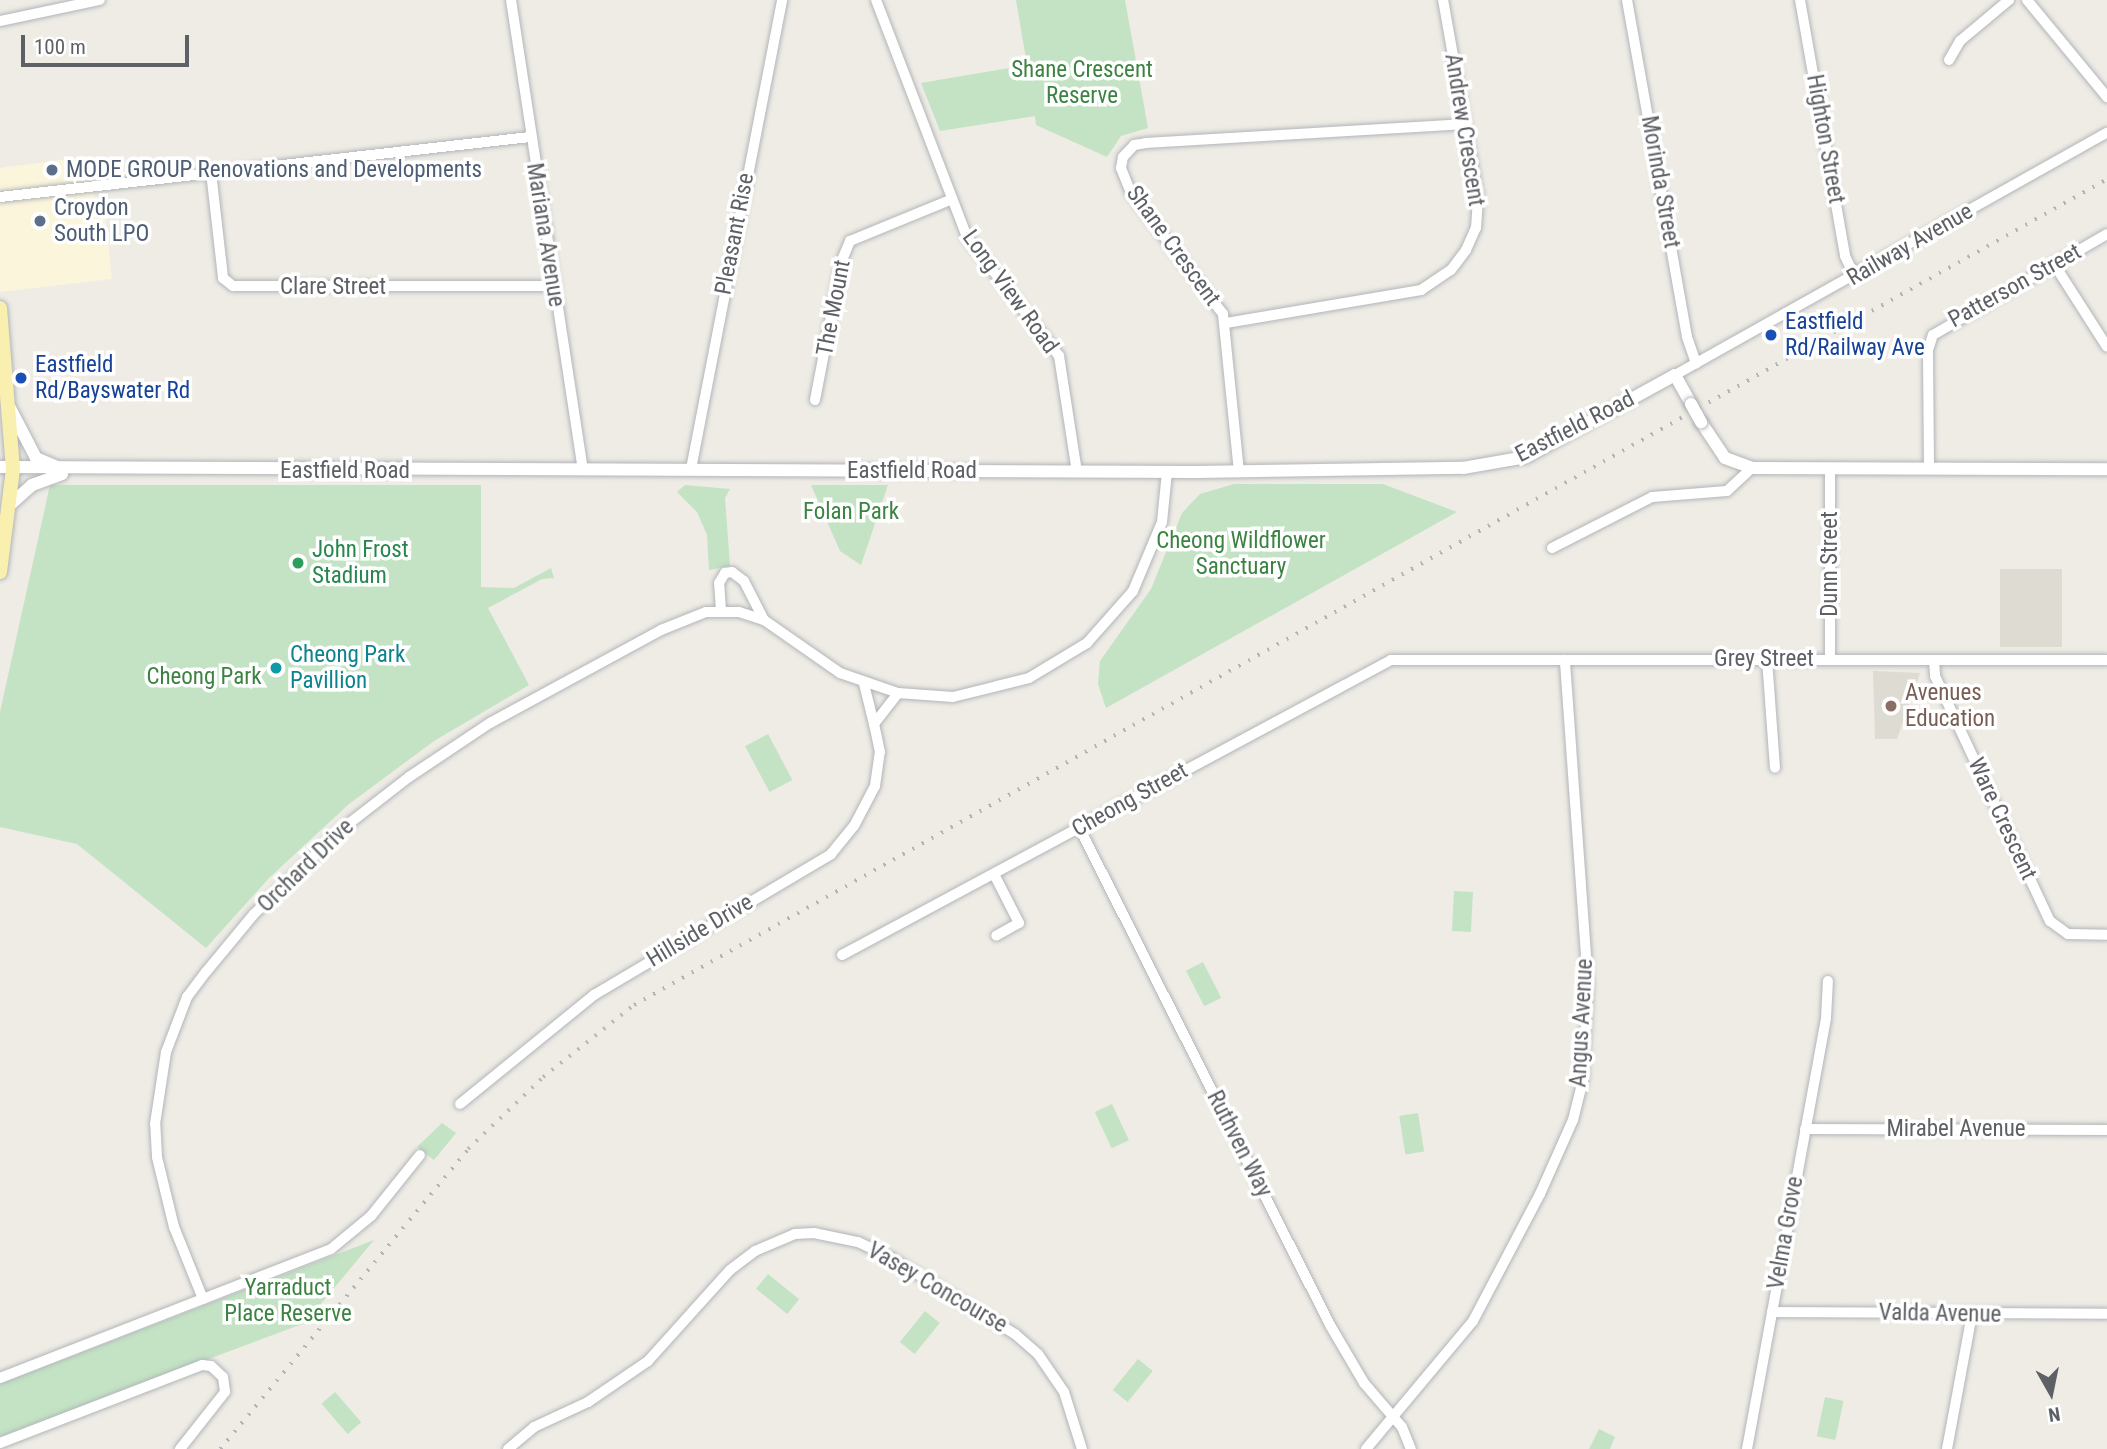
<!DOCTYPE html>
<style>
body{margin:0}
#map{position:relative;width:2107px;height:1449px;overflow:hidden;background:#eeece5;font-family:"Roboto Condensed",sans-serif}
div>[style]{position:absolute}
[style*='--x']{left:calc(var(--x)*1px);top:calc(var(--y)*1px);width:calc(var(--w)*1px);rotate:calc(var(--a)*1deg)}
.commercial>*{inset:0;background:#fbf5dc}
.education>*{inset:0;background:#dedbd3;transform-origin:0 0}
.green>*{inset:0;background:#c3e3c4;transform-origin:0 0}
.roads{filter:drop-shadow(0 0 2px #b2b5b9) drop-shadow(0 0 2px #b2b5b9)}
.minor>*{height:10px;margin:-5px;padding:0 5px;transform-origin:5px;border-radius:5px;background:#fff}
.secondary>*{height:12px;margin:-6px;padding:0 6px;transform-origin:6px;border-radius:6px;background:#fff}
.primary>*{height:14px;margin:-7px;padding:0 7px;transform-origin:7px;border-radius:7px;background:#f9efaf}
.rail>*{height:3.5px;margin-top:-1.75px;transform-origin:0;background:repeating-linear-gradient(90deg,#b3b4b4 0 2px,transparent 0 11px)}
.bridges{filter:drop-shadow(0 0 2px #b1b4b8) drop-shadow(0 0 2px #b1b4b8)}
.secondary-bridge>*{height:12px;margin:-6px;padding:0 6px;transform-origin:6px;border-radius:6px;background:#fff}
.dots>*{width:19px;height:19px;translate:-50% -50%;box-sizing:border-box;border:4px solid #fff;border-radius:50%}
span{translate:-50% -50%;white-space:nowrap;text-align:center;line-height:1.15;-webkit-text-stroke:7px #fff;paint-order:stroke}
.park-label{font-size:23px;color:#3c8342}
.street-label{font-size:23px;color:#5d6064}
.service-label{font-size:23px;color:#4e5e75}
.left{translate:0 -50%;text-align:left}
.transit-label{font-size:23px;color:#164399}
.leisure-label{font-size:23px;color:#27864d}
.culture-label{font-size:23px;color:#0d838f}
.education-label{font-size:23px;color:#785e54}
.north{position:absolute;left:2016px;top:1358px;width:70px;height:70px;-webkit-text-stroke:5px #fff;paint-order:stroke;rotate:171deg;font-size:19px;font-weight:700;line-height:28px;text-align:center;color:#5d6064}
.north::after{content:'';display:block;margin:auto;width:24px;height:32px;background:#5d6064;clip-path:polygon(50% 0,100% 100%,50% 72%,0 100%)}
.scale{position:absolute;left:21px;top:35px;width:168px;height:32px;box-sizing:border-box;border:4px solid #5d6064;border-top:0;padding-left:9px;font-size:21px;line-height:24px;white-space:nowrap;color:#5d6064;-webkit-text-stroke:5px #fff;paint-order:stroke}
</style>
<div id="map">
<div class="commercial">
<i style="clip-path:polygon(91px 156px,95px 197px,103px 197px,112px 279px,0 292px,0 168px)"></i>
</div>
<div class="education">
<i style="left:2000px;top:569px;width:62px;height:78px"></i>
<i style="clip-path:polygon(1873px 671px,1920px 673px,1897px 739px,1875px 739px)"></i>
</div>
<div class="green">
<i style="clip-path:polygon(1016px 0,1125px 0,1148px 128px,1121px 136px,1107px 157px,1036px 125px,1035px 116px,940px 131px,921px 83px,1027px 65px)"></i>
<i style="clip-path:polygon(1234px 484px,1383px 484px,1457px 512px,1106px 708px,1098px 684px,1100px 661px,1151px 589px,1182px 513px,1200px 494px)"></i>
<i style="clip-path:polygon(50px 485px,481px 485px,481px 587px,514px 588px,551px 568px,554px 578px,542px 579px,488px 608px,529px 685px,434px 741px,349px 804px,269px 878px,206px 948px,77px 844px,0 827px,0 712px)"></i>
<i style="clip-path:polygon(685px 485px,730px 489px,725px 498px,730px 566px,709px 570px,707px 535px,697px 512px,677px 492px)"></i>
<i style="clip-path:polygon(811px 485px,888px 485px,861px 565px,840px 551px)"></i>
<i style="left:768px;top:734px;width:52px;height:26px;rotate:62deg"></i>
<i style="left:1454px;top:891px;width:19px;height:40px;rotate:3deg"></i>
<i style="left:1203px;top:962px;width:40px;height:19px;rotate:63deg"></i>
<i style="left:1112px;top:1104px;width:40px;height:19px;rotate:65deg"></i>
<i style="left:1418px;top:1113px;width:39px;height:19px;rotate:81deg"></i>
<i style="clip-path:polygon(442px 1123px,456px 1133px,434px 1160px,417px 1147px)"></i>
<i style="clip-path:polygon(374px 1240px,305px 1323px,0 1437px,0 1384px)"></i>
<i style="left:768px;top:1274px;width:40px;height:19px;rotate:39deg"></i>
<i style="left:925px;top:1311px;width:19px;height:40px;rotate:39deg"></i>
<i style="left:1138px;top:1359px;width:19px;height:40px;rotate:39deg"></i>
<i style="left:335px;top:1392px;width:40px;height:18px;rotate:49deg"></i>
<i style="left:1825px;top:1397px;width:19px;height:40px;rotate:12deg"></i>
<i style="clip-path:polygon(1599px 1429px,1615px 1437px,1610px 1449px,1589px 1449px)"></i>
</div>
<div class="roads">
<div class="minor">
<i style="--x:511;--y:0;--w:475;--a:81.3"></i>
<i style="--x:876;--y:0;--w:254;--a:69"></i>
<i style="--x:967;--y:237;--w:150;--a:52.3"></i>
<i style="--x:1059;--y:356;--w:117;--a:81.2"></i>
<i style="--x:1627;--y:0;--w:342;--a:79.9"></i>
<i style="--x:1687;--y:337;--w:28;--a:71"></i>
<i style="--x:1800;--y:0;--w:260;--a:80"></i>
<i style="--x:1845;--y:256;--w:23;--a:65"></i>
<i style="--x:2027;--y:0;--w:126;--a:50.5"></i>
<i style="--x:0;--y:21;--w:102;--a:-11.9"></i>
<i style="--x:1949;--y:60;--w:22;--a:-60"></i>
<i style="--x:1960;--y:41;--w:64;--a:-39.9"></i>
<i style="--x:211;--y:172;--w:107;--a:83.5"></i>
<i style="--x:223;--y:278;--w:13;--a:39"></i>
<i style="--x:233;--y:286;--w:320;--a:0"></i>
<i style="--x:0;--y:197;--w:533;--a:-6.46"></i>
<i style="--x:2054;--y:264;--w:98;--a:57.4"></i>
<i style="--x:1226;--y:323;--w:198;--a:-9.6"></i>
<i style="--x:1421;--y:290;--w:36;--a:-34"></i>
<i style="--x:1451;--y:270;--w:25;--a:-53"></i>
<i style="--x:1466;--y:250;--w:24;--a:-66"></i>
<i style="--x:1476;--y:228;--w:32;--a:-86"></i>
<i style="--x:1478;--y:196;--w:199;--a:-100.1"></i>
<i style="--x:1675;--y:375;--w:495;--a:-29.3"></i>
<i style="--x:815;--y:400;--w:143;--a:-79.1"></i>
<i style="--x:842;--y:260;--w:21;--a:-67"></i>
<i style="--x:850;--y:241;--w:108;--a:-22.3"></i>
<i style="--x:1830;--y:468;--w:191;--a:90"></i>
<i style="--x:691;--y:469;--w:478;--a:-79"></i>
<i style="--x:1929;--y:469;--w:119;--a:-90.5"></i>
<i style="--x:1928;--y:350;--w:16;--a:-72"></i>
<i style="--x:1933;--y:335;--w:201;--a:-30.1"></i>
<i style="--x:1239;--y:472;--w:159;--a:-95.8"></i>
<i style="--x:1223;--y:314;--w:152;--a:-127.2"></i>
<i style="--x:1131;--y:193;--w:27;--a:-112"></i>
<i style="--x:1121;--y:168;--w:11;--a:-80"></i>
<i style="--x:1123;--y:157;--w:16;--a:-47"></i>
<i style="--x:1134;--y:145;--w:12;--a:-9"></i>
<i style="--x:1146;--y:143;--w:320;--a:-3.4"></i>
<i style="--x:1552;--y:548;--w:112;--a:-27"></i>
<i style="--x:1652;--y:497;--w:75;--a:-4.6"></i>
<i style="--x:1727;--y:491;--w:34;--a:-43"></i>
<i style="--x:721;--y:610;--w:27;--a:-94"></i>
<i style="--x:719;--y:583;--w:12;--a:-59"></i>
<i style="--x:725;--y:573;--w:7;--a:-8"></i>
<i style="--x:732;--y:572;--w:15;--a:37"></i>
<i style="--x:744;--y:581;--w:44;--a:62.9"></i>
<i style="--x:1767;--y:659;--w:109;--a:85.8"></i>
<i style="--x:1934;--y:660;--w:16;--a:86"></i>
<i style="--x:1935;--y:676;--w:271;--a:64.9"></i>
<i style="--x:2050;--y:921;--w:22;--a:36"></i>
<i style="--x:2068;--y:934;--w:39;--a:1"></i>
<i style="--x:864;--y:684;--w:41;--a:76"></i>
<i style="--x:1080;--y:829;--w:555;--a:63.25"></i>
<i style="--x:1330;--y:1325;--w:67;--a:59.6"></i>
<i style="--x:1364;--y:1383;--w:58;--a:49.2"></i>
<i style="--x:1402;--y:1427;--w:24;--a:68"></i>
<i style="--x:994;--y:874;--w:55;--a:63"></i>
<i style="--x:1019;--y:923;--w:26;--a:151"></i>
<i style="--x:842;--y:955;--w:623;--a:-28.25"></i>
<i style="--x:1391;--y:660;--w:716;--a:0"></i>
<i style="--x:460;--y:1104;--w:173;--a:-39.1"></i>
<i style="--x:594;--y:995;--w:276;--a:-30.7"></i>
<i style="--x:831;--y:854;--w:36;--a:-51"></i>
<i style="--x:854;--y:826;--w:45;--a:-62.3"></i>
<i style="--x:875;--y:786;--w:34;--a:-82"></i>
<i style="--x:880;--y:752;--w:29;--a:-102"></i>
<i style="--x:874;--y:724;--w:39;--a:-52"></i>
<i style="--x:1805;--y:1129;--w:302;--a:0.2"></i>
<i style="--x:203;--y:1299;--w:78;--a:-111.9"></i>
<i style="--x:174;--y:1227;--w:72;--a:-103.7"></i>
<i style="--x:157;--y:1157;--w:33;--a:-93"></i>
<i style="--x:155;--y:1124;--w:73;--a:-81.3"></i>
<i style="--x:166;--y:1052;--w:59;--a:-69.1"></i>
<i style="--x:187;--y:997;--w:31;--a:-53"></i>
<i style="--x:206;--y:972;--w:75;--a:-50.4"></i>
<i style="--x:254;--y:914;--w:122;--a:-44"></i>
<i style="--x:342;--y:829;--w:85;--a:-37.8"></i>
<i style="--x:409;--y:777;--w:97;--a:-33.7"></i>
<i style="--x:490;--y:723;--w:195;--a:-28.5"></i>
<i style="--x:661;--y:630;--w:48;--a:-21.8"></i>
<i style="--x:706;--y:612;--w:33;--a:0"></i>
<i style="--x:739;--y:612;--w:26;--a:18"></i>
<i style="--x:764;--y:620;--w:93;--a:34.9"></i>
<i style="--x:840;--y:673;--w:61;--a:19"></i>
<i style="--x:898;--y:693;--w:55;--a:4.2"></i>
<i style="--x:953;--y:697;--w:78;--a:-14"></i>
<i style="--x:1029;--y:678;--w:68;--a:-31.1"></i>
<i style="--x:1087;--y:643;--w:69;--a:-48.5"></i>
<i style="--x:1133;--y:591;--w:75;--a:-67.2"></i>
<i style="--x:1162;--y:522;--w:50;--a:-84.3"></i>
<i style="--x:1772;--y:1312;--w:335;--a:0.3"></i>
<i style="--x:0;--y:1378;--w:355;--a:-21.3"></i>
<i style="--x:331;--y:1249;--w:52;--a:-39.5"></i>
<i style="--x:371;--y:1216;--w:78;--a:-51.2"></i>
<i style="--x:0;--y:1443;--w:217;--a:-21.1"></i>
<i style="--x:202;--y:1365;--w:9;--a:6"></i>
<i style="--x:211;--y:1366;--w:16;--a:43"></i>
<i style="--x:223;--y:1377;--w:15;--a:82"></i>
<i style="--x:225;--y:1392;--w:73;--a:128.3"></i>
<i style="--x:508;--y:1449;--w:34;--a:-40"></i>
<i style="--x:534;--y:1427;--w:60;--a:-24.8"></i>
<i style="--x:588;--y:1402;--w:73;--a:-34.3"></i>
<i style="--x:648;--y:1361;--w:122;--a:-48"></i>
<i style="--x:730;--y:1270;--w:31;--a:-37"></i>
<i style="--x:755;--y:1251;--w:43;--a:-23"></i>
<i style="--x:795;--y:1234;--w:19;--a:-3"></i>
<i style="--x:814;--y:1233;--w:45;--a:11.6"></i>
<i style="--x:858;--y:1242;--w:33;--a:25"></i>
<i style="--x:888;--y:1256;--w:149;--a:31.6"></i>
<i style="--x:1015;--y:1334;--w:30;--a:41"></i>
<i style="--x:1038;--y:1354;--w:46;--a:55.6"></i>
<i style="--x:1064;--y:1392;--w:60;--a:72.5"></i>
<i style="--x:1366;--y:1449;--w:167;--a:-50.1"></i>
<i style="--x:1473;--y:1321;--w:144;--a:-62.2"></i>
<i style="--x:1540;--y:1194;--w:81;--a:-66"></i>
<i style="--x:1573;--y:1120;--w:41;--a:-76"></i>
<i style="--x:1583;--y:1080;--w:97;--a:-87"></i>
<i style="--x:1588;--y:983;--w:324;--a:-94.1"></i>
<i style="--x:1747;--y:1449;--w:438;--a:-79.6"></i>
<i style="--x:1826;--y:1018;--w:37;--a:-87"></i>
<i style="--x:1947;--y:1449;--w:137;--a:-79.5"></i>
</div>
<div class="secondary">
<i style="--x:10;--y:408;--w:56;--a:62.5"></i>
<i style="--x:36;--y:458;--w:23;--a:23"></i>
<i style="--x:1701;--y:422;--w:43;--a:56.3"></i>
<i style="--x:1725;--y:458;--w:29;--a:20"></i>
<i style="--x:1752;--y:468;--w:355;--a:0.2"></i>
<i style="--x:0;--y:467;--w:1195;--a:0.24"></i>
<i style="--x:1195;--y:472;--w:268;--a:-0.9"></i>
<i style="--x:1463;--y:468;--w:64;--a:-9.9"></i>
<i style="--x:1526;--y:457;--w:170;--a:-28.8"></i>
<i style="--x:1675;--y:375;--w:33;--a:61"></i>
<i style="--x:12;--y:503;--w:27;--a:-42"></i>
<i style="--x:32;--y:485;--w:32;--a:-20"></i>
</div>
<div class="primary">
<i style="--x:0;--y:308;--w:162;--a:85.4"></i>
<i style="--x:13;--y:469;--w:104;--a:97.2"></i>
</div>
</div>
<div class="rail">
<i style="--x:220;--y:1449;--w:389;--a:-50.4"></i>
<i style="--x:468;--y:1149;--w:104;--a:-43.8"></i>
<i style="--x:543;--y:1077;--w:116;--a:-38.4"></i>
<i style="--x:634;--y:1005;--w:1689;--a:-29.28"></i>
</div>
<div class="bridges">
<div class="secondary-bridge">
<i style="--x:1691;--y:404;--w:21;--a:61"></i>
</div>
</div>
<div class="dots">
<i style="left:52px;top:170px;background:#5c6f8a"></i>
<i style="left:40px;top:221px;background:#5c6f8a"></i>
<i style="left:1771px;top:335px;background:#1a4fb4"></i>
<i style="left:21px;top:378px;background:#1a4fb4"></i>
<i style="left:298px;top:563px;background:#2e9e5b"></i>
<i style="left:276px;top:668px;background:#0f9aa8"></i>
<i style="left:1891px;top:706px;background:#8d6e63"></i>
</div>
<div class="park-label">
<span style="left:1082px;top:83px">Shane Crescent<br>Reserve</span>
<span style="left:851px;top:512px">Folan Park</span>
<span style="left:1241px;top:554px">Cheong Wildflower<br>Sanctuary</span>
<span style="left:204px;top:677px">Cheong Park</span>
<span style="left:288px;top:1301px">Yarraduct<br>Place Reserve</span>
</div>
<div class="street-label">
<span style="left:1464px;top:130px;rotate:81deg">Andrew Crescent</span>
<span style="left:1825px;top:139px;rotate:80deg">Highton Street</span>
<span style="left:1660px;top:182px;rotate:80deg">Morinda Street</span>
<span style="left:735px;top:234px;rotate:-79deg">Pleasant Rise</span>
<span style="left:545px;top:235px;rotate:81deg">Mariana Avenue</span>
<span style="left:1910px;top:245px;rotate:-30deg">Railway Avenue</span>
<span style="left:1173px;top:246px;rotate:54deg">Shane Crescent</span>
<span style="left:2015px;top:286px;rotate:-29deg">Patterson Street</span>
<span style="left:333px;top:287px">Clare Street</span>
<span style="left:1010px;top:292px;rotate:54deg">Long View Road</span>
<span style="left:834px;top:308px;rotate:-79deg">The Mount</span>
<span style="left:1575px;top:427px;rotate:-27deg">Eastfield Road</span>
<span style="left:345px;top:471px">Eastfield Road</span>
<span style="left:912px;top:471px">Eastfield Road</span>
<span style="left:1830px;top:564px;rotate:-90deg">Dunn Street</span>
<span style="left:1764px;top:659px">Grey Street</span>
<span style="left:1130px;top:800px;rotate:-29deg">Cheong Street</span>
<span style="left:2002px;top:819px;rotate:65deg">Ware Crescent</span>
<span style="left:306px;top:866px;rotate:-44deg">Orchard Drive</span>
<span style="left:700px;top:931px;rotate:-31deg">Hillside Drive</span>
<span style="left:1582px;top:1023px;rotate:-87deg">Angus Avenue</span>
<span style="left:1956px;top:1129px">Mirabel Avenue</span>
<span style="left:1239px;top:1144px;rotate:63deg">Ruthven Way</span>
<span style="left:1786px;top:1233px;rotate:-80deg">Velma Grove</span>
<span style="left:937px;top:1288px;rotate:30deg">Vasey Concourse</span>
<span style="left:1940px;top:1314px;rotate:1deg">Valda Avenue</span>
</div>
<div class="service-label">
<span class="left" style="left:66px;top:170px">MODE GROUP Renovations and Developments</span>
<span class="left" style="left:54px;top:221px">Croydon<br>South LPO</span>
</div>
<div class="transit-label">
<span class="left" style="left:1785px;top:335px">Eastfield<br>Rd/Railway Ave</span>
<span class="left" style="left:35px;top:378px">Eastfield<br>Rd/Bayswater Rd</span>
</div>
<div class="leisure-label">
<span class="left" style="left:312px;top:563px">John Frost<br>Stadium</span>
</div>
<div class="culture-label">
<span class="left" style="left:290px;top:668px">Cheong Park<br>Pavillion</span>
</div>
<div class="education-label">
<span class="left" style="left:1905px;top:706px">Avenues<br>Education</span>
</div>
<div class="north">N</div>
<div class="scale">100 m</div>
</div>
